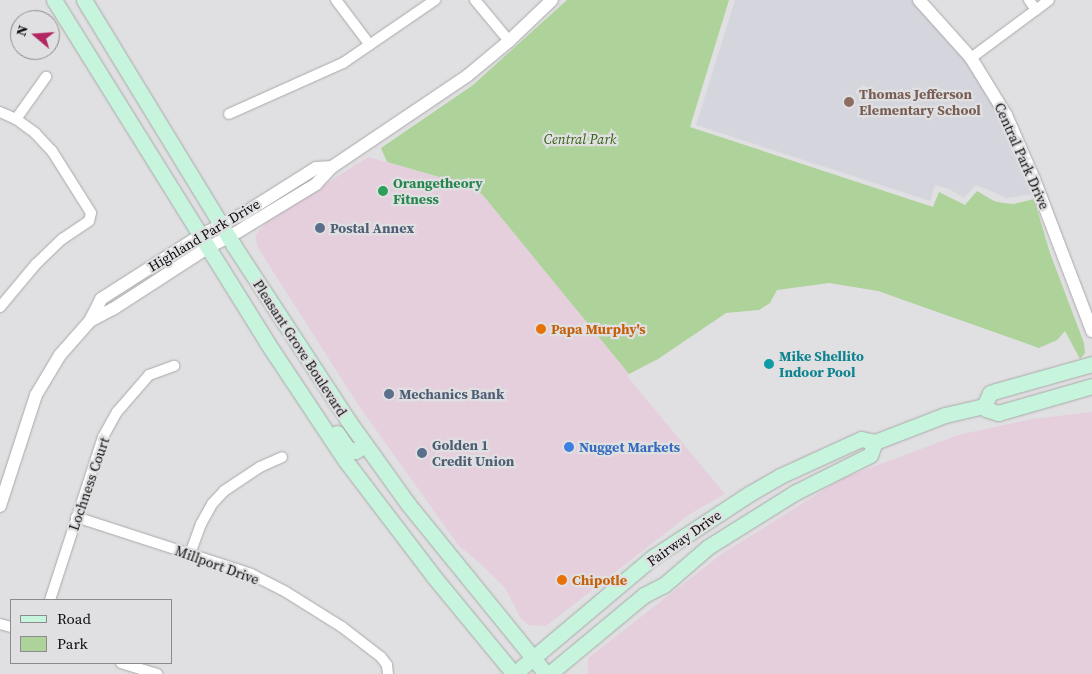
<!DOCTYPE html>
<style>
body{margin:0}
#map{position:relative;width:1092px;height:674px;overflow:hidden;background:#e0e0e2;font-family:"Source Serif 4",serif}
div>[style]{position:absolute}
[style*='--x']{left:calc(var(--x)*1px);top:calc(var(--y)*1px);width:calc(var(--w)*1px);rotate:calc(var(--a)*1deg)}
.commercial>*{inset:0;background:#e5cfdc}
.built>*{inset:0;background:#d5d5de}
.green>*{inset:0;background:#add29a}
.roads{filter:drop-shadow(0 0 1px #a9a9ab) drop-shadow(0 0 1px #a9a9ab)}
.minor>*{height:10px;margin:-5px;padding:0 5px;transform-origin:5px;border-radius:5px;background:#fff}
.tertiary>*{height:12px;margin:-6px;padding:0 6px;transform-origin:6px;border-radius:6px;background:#fff}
.secondary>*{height:15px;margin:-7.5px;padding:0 7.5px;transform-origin:7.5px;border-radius:7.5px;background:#c6f4dc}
.dots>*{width:14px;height:14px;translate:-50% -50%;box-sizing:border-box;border:2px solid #e0e0e2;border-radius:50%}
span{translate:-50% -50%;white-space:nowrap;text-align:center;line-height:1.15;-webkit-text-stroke:4.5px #e0e0e2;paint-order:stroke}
.education-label{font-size:14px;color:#785e54;font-weight:700}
.left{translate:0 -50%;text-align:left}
.park-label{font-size:14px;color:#336011;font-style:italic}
.street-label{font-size:14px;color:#0c0c0d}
.leisure-label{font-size:14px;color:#27864d;font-weight:700}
.service-label{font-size:14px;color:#4e5e75;font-weight:700}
.food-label{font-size:14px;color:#c56008;font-weight:700}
.culture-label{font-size:14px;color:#0d838f;font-weight:700}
.shop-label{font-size:14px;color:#366cbe;font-weight:700}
.legend{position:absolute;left:10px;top:599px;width:162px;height:65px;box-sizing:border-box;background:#e0e0e2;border:1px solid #8b8b8d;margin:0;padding:6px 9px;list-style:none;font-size:15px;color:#0c0c0d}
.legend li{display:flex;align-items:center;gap:10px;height:25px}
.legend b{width:25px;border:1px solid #8b8b8d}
.north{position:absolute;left:10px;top:10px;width:50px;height:50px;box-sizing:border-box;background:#e0e0e2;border:1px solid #8b8b8d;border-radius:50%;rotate:288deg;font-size:14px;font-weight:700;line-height:20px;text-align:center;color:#0c0c0d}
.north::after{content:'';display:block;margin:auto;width:18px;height:22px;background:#b22762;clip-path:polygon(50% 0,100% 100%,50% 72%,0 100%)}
</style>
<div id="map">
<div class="commercial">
<i style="clip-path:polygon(368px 157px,464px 184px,482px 194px,629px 374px,627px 376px,725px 494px,690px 514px,546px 626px,529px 625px,521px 619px,505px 588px,481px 564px,459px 546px,359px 406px,258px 248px,255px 236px,266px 222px)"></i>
<i style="clip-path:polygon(1092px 412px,1092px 674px,588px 674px,588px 658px,723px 553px,843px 478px,958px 435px,1032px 419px)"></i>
</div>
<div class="built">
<i style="clip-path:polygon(735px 0,916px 0,962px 52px,1010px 131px,1033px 194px,1007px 198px,976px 185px,964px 198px,949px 189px,935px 185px,930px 201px,696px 125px)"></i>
</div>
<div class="green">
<i style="clip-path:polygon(567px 0,729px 0,690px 127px,933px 207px,939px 192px,965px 205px,977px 191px,994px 201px,1003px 203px,1014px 204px,1034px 199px,1050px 253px,1084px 343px,1085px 353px,1080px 359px,1065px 331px,1057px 340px,1039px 348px,878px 291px,829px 283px,777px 290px,770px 303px,759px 310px,726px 313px,658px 359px,629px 374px,482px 194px,464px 184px,387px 162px,381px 148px,473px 85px)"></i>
</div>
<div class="roads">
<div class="minor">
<i style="--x:336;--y:0;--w:56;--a:52.9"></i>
<i style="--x:475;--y:0;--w:53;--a:50.3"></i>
<i style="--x:1029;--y:0;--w:12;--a:55"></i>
<i style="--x:971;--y:58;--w:97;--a:-36.6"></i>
<i style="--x:0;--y:112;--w:17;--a:24"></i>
<i style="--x:16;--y:119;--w:24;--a:36"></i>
<i style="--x:35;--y:133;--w:25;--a:47"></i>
<i style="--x:52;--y:151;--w:73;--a:57.8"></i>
<i style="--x:91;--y:213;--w:8;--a:104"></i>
<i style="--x:89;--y:221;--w:32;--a:146"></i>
<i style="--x:62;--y:239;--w:36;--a:136"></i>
<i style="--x:36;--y:264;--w:56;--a:129.9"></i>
<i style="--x:229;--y:114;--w:125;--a:-24.1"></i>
<i style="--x:343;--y:63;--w:112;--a:-34.4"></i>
<i style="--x:16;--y:119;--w:52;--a:-54.5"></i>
<i style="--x:76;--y:517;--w:184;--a:18"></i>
<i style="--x:251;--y:574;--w:39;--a:27"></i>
<i style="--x:286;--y:592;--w:66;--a:32"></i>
<i style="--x:342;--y:627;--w:49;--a:37.6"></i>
<i style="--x:381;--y:657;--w:10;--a:53"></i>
<i style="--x:387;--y:665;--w:9;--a:84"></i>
<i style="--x:190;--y:554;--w:32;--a:-70"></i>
<i style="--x:201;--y:524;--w:23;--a:-61"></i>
<i style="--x:212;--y:504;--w:18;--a:-47"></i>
<i style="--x:224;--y:491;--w:43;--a:-33.7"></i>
<i style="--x:260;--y:467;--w:24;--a:-24"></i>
<i style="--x:50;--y:600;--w:171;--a:-72"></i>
<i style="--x:103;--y:437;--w:29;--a:-61"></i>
<i style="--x:117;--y:412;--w:49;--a:-49.1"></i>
<i style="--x:149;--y:375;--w:27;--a:-20"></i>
<i style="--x:0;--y:624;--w:11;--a:15"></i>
<i style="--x:121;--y:663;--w:38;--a:17"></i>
</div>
<div class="tertiary">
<i style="--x:919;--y:0;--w:78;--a:48.1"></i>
<i style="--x:971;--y:58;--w:67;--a:58.4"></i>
<i style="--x:1006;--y:115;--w:70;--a:66.4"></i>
<i style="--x:1034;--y:179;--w:163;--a:69.1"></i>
<i style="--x:90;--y:321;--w:26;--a:-28"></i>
<i style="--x:113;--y:309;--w:114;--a:-32.9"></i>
<i style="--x:209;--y:247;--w:22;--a:-27"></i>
<i style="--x:229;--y:237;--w:102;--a:-31.3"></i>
<i style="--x:316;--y:184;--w:23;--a:-47"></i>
<i style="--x:332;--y:167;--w:163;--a:-34"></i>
<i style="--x:467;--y:76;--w:55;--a:-39.8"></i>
<i style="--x:509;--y:41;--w:59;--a:-43.6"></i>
<i style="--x:0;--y:506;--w:117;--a:-72"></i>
<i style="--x:36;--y:395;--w:47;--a:-59"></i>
<i style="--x:60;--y:355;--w:45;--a:-48.6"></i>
<i style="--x:90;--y:321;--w:25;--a:-63"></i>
<i style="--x:101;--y:299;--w:119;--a:-32.6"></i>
<i style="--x:201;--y:235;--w:47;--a:-26.6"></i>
<i style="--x:243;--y:214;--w:86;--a:-32.2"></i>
<i style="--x:316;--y:168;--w:16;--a:-4"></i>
</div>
<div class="secondary">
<i style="--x:54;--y:0;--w:402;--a:58.1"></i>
<i style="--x:266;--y:341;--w:143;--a:56.4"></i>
<i style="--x:345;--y:460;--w:147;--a:52.7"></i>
<i style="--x:434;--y:577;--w:126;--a:50.5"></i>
<i style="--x:84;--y:0;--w:288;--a:58.6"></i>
<i style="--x:234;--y:246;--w:207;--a:56.8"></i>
<i style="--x:347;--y:419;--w:105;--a:54.3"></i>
<i style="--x:408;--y:504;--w:219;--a:50.9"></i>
<i style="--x:984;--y:406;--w:14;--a:-65"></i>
<i style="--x:990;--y:393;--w:6;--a:-18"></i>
<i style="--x:996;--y:391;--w:100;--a:-15.7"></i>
<i style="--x:984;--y:406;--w:4;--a:56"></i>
<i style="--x:986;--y:409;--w:13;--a:18"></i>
<i style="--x:998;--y:413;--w:98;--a:-16"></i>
<i style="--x:337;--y:433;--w:18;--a:56"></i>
<i style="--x:347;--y:448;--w:9;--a:21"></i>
<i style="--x:355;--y:451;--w:12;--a:-31"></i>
<i style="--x:514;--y:674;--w:182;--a:-40.1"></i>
<i style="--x:653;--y:557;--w:115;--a:-33.3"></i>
<i style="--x:749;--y:494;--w:36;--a:-30"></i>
<i style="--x:780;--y:476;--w:89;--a:-24.6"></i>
<i style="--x:861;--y:439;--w:14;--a:12"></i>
<i style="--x:875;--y:442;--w:75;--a:-21.1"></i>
<i style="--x:945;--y:415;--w:40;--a:-13"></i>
<i style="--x:549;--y:674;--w:124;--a:-39.7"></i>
<i style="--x:644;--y:595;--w:22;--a:-27"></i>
<i style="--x:664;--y:585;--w:58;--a:-40.8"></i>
<i style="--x:708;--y:547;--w:102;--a:-32.1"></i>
<i style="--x:794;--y:493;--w:85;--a:-26.6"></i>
<i style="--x:870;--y:455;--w:14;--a:-69"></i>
</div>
</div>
<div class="dots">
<i style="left:849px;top:102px;background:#8d6e63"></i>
<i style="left:383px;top:191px;background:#2e9e5b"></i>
<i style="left:320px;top:228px;background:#5c6f8a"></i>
<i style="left:541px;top:329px;background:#e8710a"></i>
<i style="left:769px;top:364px;background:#0f9aa8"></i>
<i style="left:389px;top:394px;background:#5c6f8a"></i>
<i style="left:569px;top:447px;background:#3f7fe0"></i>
<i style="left:422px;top:453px;background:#5c6f8a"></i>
<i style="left:562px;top:580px;background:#e8710a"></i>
</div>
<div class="education-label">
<span class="left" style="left:859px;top:102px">Thomas Jefferson<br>Elementary School</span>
</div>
<div class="park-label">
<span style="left:580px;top:139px">Central Park</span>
</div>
<div class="street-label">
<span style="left:1022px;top:156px;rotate:66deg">Central Park Drive</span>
<span style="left:204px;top:235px;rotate:-31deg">Highland Park Drive</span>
<span style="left:300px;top:348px;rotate:57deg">Pleasant Grove Boulevard</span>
<span style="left:89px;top:484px;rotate:-71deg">Lochness Court</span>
<span style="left:684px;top:538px;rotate:-35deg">Fairway Drive</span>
<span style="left:217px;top:565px;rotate:20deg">Millport Drive</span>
</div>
<div class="leisure-label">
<span class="left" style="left:393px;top:191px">Orangetheory<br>Fitness</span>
</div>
<div class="service-label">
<span class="left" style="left:330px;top:228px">Postal Annex</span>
<span class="left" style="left:399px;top:394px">Mechanics Bank</span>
<span class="left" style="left:432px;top:453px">Golden 1<br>Credit Union</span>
</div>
<div class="food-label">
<span class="left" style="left:551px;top:329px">Papa Murphy's</span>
<span class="left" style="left:572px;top:580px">Chipotle</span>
</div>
<div class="culture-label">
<span class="left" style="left:779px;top:364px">Mike Shellito<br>Indoor Pool</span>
</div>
<div class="shop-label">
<span class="left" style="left:579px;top:447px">Nugget Markets</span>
</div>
<ul class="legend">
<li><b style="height:6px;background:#c6f4dc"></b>Road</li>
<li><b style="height:14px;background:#add29a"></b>Park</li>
</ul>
<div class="north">N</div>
</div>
